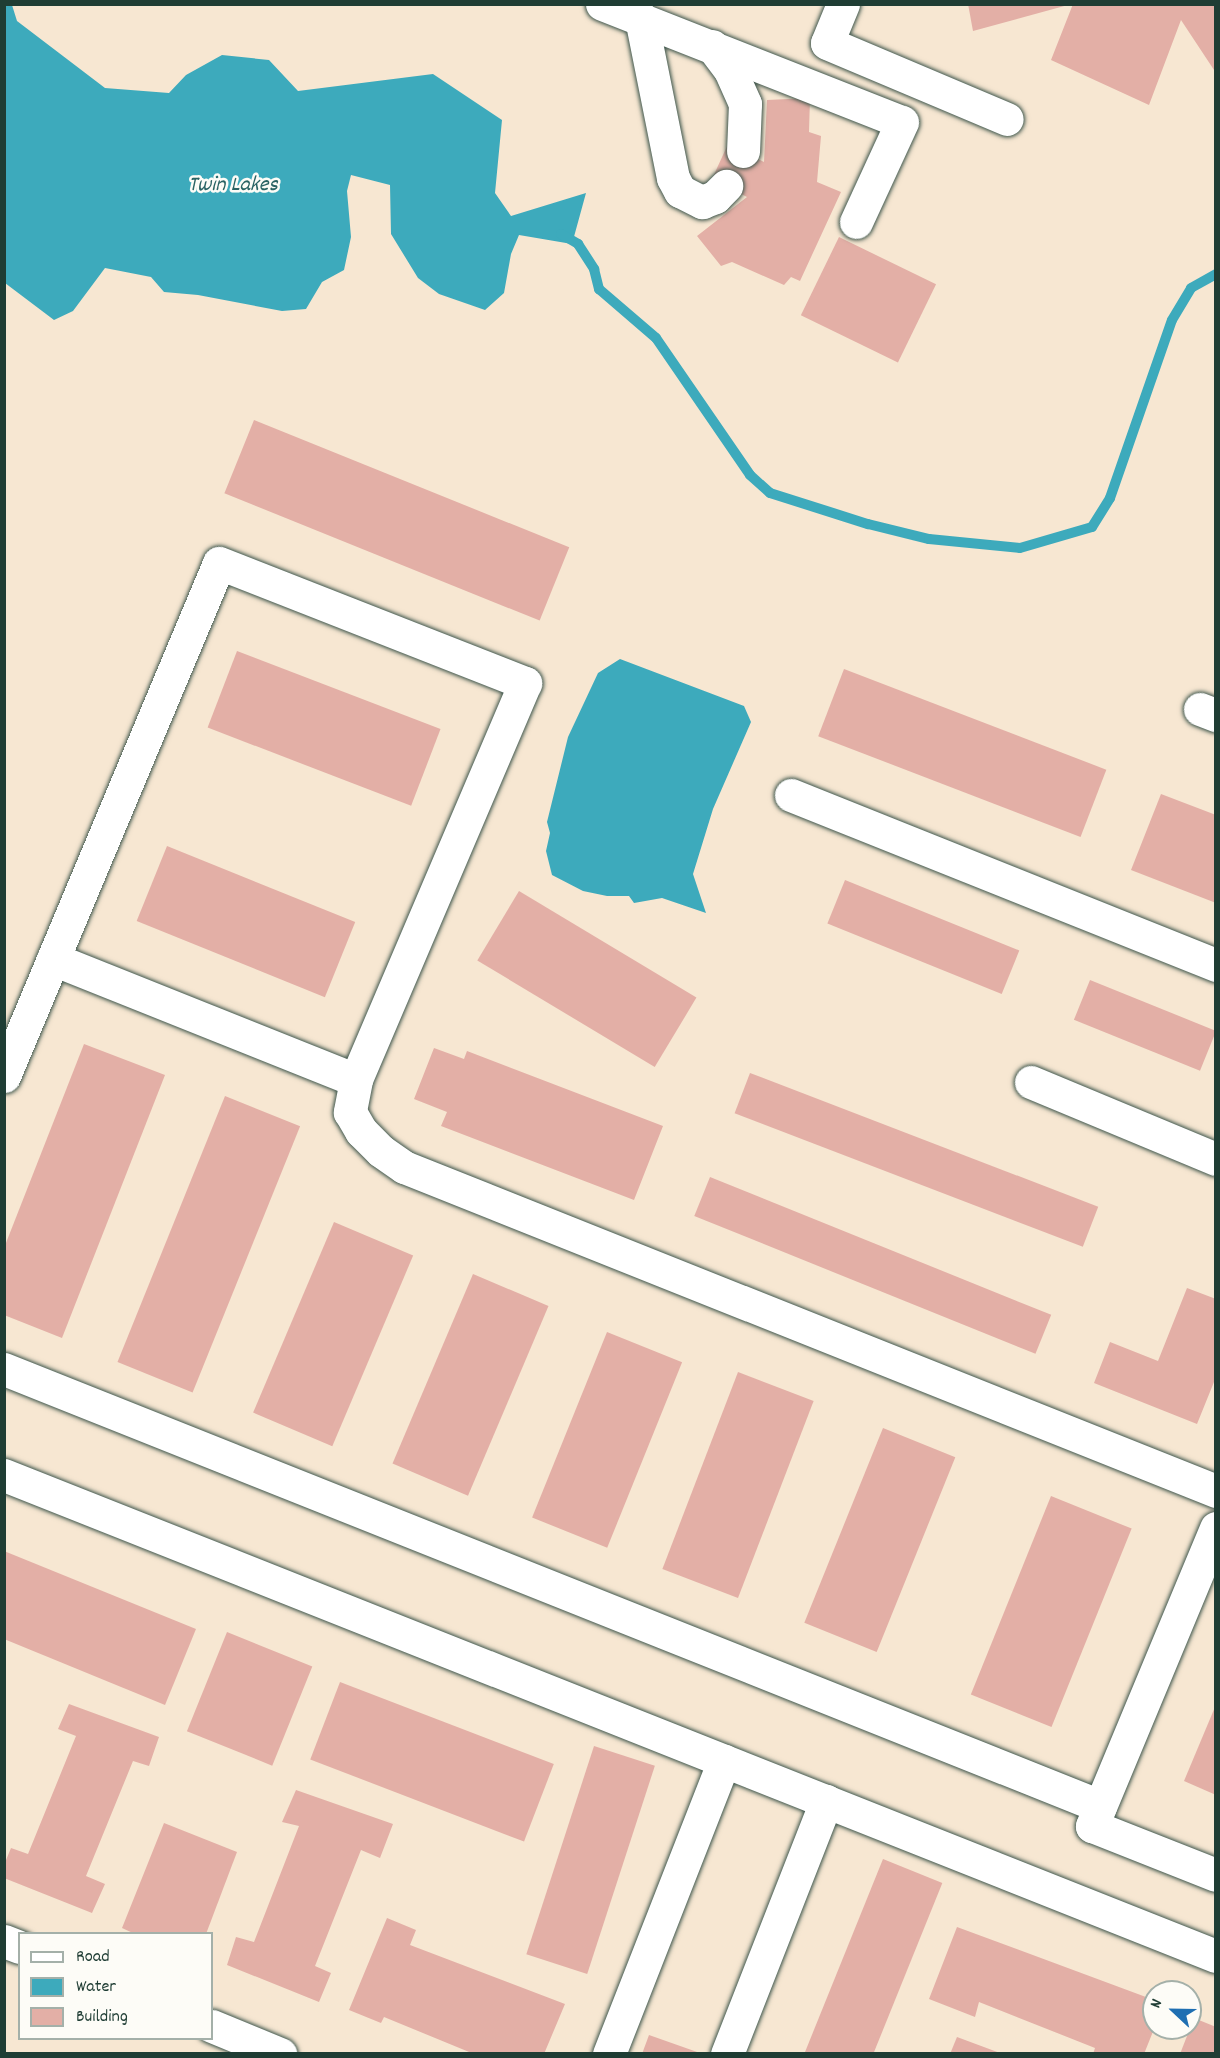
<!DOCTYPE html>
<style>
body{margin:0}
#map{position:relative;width:1220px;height:2058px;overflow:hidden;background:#f7e7d2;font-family:Dekko,sans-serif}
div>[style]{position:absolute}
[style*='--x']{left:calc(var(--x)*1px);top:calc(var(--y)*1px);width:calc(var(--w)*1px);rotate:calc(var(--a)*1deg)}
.water>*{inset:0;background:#3daabc}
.stream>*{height:10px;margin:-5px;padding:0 5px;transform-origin:5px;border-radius:5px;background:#3daabc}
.building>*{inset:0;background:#e3afa6;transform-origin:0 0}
.roads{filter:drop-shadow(0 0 2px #3f564c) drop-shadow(0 0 2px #3f564c)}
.minor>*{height:33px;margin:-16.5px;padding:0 16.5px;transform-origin:16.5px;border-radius:16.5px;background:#fff}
span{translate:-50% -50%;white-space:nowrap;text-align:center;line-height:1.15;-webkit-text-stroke:5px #fdfcf7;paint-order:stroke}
.water-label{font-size:22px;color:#2a6364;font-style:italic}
.frame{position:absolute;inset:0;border:6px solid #1f3d34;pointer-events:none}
.legend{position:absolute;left:18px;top:1932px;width:195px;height:108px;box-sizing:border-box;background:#fdfcf7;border:2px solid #a4b0a9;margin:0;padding:8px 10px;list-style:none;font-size:18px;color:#1f3d34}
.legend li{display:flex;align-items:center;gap:12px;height:30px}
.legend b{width:30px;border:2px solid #a4b0a9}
.north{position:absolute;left:1142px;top:1980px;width:60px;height:60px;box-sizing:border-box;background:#fdfcf7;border:2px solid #a4b0a9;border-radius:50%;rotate:292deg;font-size:16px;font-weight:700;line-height:24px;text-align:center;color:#1f3d34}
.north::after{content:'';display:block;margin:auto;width:21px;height:27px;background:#1f6fb2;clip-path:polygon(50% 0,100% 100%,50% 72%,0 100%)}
</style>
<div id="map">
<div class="water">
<i style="clip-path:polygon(4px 5px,12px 5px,17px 21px,105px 88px,169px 93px,186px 75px,222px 55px,269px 60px,298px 91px,433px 74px,502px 120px,495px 193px,511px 216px,586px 193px,572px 244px,519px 235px,511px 254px,504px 293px,485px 310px,439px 294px,418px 278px,391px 234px,390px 185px,351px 175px,347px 191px,351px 237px,344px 270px,322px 282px,306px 309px,282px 311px,198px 295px,164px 292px,151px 277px,105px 268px,73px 311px,54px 320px,5px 283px)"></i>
<i style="clip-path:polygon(620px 659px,744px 706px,751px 722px,713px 809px,693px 874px,706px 913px,662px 898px,634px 903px,629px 896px,607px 896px,583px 891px,552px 875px,546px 851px,550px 833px,547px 822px,568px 737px,598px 673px)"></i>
</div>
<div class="stream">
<i style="--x:561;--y:234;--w:20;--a:30"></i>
<i style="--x:578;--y:244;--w:30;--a:57"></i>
<i style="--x:594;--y:269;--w:21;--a:76"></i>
<i style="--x:599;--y:289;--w:75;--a:40.7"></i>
<i style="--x:656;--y:338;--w:166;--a:55.5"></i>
<i style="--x:750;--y:475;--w:27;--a:42"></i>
<i style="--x:770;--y:493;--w:103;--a:17.6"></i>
<i style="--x:868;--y:524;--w:63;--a:13.8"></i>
<i style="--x:929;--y:539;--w:91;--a:5.6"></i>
<i style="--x:1020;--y:548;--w:75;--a:-16.3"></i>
<i style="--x:1092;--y:527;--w:34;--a:-58"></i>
<i style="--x:1110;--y:498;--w:188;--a:-70.8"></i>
<i style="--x:1172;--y:320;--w:37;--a:-59"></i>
<i style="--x:1191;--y:288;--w:29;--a:-29"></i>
</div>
<div class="building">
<i style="clip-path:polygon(968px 4px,1068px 4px,1068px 5px,973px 31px)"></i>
<i style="clip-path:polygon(1073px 4px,1216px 4px,1216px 73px,1181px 20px,1149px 105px,1051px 60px)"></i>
<i style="clip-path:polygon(810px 98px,809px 132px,821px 136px,817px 182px,841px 192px,800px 281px,791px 277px,784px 285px,732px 262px,721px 266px,697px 236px,747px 197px,712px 179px,728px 144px,764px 162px,767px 100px)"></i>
<i style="left:839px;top:237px;width:108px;height:87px;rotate:26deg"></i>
<i style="left:254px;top:420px;width:340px;height:79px;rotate:22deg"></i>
<i style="left:237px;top:651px;width:218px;height:82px;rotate:21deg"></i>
<i style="left:844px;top:669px;width:281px;height:72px;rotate:21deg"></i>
<i style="clip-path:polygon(1161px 794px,1216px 815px,1216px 903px,1131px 870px)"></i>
<i style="left:167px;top:846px;width:203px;height:81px;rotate:22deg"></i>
<i style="left:845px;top:880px;width:188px;height:47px;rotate:22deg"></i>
<i style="left:519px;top:891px;width:207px;height:81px;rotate:31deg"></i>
<i style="left:1090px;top:980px;width:136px;height:43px;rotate:22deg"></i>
<i style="clip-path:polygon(84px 1044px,165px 1075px,62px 1338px,4px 1315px,4px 1248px)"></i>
<i style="clip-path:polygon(434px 1048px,464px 1059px,467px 1051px,663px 1126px,634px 1200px,441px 1126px,447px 1112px,414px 1099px)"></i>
<i style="left:750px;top:1073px;width:373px;height:43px;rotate:21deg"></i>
<i style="left:225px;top:1096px;width:81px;height:287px;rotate:22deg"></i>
<i style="left:710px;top:1177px;width:368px;height:42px;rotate:22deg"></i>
<i style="left:334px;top:1222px;width:86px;height:207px;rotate:23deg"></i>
<i style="left:473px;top:1274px;width:82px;height:206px;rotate:23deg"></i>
<i style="clip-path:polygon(1187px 1288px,1216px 1299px,1216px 1377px,1197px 1424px,1094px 1383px,1110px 1342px,1158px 1361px)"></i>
<i style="left:607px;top:1332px;width:81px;height:200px;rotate:22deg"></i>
<i style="left:738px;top:1372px;width:81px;height:211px;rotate:21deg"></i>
<i style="left:883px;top:1428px;width:78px;height:210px;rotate:22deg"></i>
<i style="left:1051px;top:1496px;width:87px;height:214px;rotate:22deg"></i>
<i style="clip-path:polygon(4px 1551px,196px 1629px,165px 1705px,4px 1639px)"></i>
<i style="left:227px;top:1632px;width:92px;height:107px;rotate:22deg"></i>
<i style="left:340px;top:1682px;width:229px;height:83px;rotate:21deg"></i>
<i style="clip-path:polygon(69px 1704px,159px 1737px,149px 1766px,133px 1761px,86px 1876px,105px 1884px,92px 1913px,4px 1878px,4px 1865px,11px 1848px,28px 1854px,76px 1736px,58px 1729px)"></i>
<i style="clip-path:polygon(1215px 1707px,1216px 1707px,1216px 1795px,1184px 1781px)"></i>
<i style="left:594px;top:1746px;width:64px;height:219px;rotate:18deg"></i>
<i style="clip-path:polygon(296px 1790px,393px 1824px,380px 1858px,361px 1850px,315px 1966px,331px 1973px,319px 2002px,227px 1965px,236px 1937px,254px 1942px,299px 1826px,282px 1822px)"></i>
<i style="clip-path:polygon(164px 1823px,237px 1852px,206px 1934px,135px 1934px,122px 1928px)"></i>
<i style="left:883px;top:1859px;width:64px;height:210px;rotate:22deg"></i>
<i style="clip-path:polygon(387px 1918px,416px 1930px,410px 1945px,565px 2004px,544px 2054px,474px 2054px,384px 2017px,381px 2023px,349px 2010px)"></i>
<i style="clip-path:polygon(957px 1927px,1154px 2000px,1154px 2029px,1144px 2054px,1093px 2054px,1095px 2048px,979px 2002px,975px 2017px,929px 1999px)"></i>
<i style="clip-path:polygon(1194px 2018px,1216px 2027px,1216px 2054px,1180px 2054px)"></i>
<i style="clip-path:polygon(649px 2035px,700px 2053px,700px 2054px,642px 2054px)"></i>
<i style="clip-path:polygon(957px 2037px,1000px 2053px,1000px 2054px,950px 2054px)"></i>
</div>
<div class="roads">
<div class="minor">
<i style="--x:602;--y:4;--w:322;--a:21.5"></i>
<i style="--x:902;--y:122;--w:110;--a:114.7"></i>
<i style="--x:843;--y:4;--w:42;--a:112.3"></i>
<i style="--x:827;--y:43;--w:195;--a:22.9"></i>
<i style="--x:641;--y:18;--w:163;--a:78.7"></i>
<i style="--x:673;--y:178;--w:15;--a:62"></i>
<i style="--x:680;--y:191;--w:25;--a:27"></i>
<i style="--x:702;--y:202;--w:14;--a:-21"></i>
<i style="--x:715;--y:197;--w:16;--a:-45"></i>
<i style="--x:712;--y:46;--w:30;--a:53"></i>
<i style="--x:730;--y:70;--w:37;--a:66"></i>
<i style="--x:745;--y:104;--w:47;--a:92.4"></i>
<i style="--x:1200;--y:709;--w:17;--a:21"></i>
<i style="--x:791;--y:795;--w:458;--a:21.8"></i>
<i style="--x:53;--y:959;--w:326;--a:21.8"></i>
<i style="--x:4;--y:1076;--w:556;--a:-67.26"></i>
<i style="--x:219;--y:563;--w:329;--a:21.4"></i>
<i style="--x:525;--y:683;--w:431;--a:113.1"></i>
<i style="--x:356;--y:1080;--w:33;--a:101"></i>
<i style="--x:350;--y:1112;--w:22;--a:60"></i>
<i style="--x:361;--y:1131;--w:28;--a:45"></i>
<i style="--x:381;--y:1151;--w:28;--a:35"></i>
<i style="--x:404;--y:1167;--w:874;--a:21.75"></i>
<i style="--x:1031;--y:1082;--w:200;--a:22.6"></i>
<i style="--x:4;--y:1369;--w:1180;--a:21.74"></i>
<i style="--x:4;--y:1475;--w:1304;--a:21.65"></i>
<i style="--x:1216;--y:1528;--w:323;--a:112.6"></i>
<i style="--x:1092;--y:1826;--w:133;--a:21.6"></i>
<i style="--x:4;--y:1941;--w:17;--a:21"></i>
<i style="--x:212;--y:2026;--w:74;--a:22.4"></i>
<i style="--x:609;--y:2054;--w:315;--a:-68.6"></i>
<i style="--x:727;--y:2054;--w:272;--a:-68.6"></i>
</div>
</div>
<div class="water-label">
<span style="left:233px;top:186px">Twin Lakes</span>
</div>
<div class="frame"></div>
<ul class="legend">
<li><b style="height:8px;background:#fff"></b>Road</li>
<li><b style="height:16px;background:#3daabc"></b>Water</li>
<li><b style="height:16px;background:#e3afa6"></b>Building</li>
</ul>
<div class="north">N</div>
</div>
